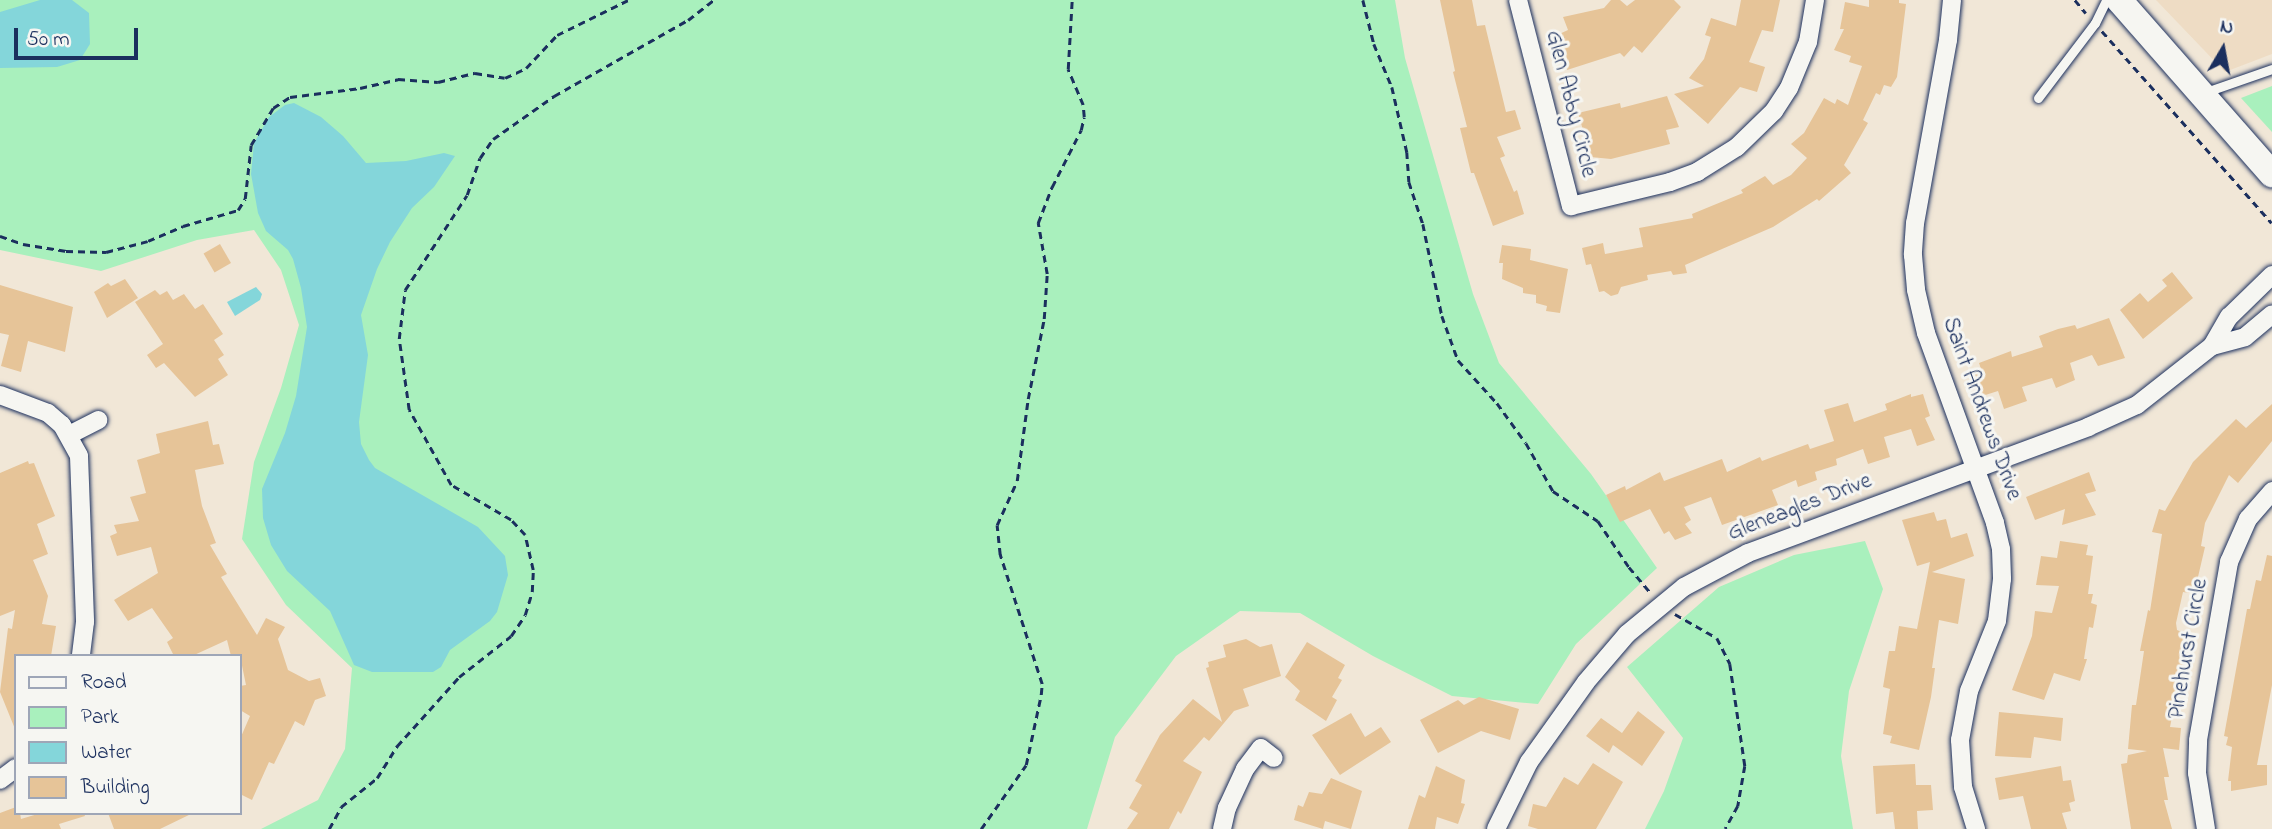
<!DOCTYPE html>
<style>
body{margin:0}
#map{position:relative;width:2272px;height:829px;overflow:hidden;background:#f1e7d7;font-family:"Indie Flower",sans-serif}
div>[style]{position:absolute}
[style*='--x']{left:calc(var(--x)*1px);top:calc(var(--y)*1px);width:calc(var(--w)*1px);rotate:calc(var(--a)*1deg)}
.built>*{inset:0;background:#eedcc4}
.green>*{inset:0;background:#a9f0bd}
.water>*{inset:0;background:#84d6da}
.building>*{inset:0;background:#e6c498;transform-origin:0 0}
.path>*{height:2.5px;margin-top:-1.25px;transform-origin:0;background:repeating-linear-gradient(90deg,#1b2f5e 0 7px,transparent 0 12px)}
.roads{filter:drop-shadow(0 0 2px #1b2f5e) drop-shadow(0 0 2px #1b2f5e)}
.lane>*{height:9px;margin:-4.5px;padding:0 4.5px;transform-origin:4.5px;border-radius:4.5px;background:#f6f6f2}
.street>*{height:18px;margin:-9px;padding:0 9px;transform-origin:9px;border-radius:9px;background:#f6f6f2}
.secondary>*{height:26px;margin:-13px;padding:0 13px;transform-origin:13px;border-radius:13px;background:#f6f6f2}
span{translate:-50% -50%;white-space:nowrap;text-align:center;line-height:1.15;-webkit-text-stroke:6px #f6f6f2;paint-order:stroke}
.street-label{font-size:23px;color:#1b2f5e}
.legend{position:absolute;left:14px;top:654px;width:228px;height:161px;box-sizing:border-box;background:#f6f6f2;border:2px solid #9ea6b7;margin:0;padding:9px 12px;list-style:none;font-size:21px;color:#1b2f5e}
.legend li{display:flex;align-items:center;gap:14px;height:35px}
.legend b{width:35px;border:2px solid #9ea6b7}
.north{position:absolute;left:2188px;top:14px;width:70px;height:70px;-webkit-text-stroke:5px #f6f6f2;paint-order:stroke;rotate:10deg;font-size:19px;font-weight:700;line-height:28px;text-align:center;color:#1b2f5e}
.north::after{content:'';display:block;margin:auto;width:24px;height:32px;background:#1b2f5e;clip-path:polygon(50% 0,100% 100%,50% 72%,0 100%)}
.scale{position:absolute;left:14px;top:28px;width:124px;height:32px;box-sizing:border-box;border:4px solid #1b2f5e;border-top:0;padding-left:9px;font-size:21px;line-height:24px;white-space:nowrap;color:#1b2f5e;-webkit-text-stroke:5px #f6f6f2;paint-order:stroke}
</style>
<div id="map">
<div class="built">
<i style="clip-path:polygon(2156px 0,2272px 0,2272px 54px,2225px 72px)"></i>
</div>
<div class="green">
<i style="clip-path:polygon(0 0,1395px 0,1405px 58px,1473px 294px,1499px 363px,1591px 474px,1657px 568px,1576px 644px,1538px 704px,1452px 696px,1373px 656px,1300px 613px,1240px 611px,1176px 656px,1115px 737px,1087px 829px,261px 829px,318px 800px,345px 749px,352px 668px,286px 605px,242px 539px,254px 462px,281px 388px,299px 325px,281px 270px,254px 230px,197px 240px,101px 271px,0 250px)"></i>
<i style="clip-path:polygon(2272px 86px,2272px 132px,2241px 98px)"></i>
<i style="clip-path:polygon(1865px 541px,1883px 589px,1849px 691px,1841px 756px,1853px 829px,1645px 829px,1664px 791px,1683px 738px,1627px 667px,1719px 587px,1794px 555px)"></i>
</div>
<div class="water">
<i style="clip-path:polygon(40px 0,72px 0,89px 13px,90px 44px,80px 60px,57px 67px,0 68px,0 12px)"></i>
<i style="clip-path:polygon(294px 103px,321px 117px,343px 136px,366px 163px,406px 161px,444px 153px,455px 156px,434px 187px,412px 208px,390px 242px,377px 269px,361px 315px,368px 355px,359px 422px,361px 444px,369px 460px,375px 468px,478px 527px,505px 556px,508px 575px,497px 612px,490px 621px,450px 650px,441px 667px,433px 672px,372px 672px,354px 665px,330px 611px,287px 571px,271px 545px,263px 518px,262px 489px,285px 433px,296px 396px,307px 327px,301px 288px,293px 259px,288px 250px,266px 231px,258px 213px,251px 174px,254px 143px,269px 117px,285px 105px)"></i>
<i style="clip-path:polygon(256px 287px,262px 294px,260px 300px,235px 316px,227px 302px)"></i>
</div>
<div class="building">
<i style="clip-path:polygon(1440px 0,1472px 0,1477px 26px,1485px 25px,1506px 112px,1515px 110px,1521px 129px,1497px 137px,1505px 156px,1500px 158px,1514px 192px,1517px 190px,1524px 214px,1493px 226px,1474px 173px,1471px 173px,1460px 128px,1467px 127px,1453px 72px,1455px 71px)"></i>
<i style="clip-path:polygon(1611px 0,1620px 0,1627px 6px,1635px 0,1674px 0,1681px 7px,1642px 53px,1634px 46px,1624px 57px,1620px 53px,1567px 70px,1564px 58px,1559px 59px,1555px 36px,1568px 30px,1563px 17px,1604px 8px)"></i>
<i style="clip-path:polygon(1741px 0,1780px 0,1773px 32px,1762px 30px,1749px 62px,1765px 67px,1757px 92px,1740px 87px,1708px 124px,1674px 94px,1704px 86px,1689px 78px,1704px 59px,1711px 37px,1705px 35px,1711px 18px,1736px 26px)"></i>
<i style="clip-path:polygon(1869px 0,1899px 0,1899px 3px,1906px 4px,1897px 77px,1891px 87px,1884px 85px,1880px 95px,1876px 93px,1863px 120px,1868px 123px,1844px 165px,1851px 173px,1819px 201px,1817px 199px,1773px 227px,1685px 265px,1687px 273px,1673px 275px,1671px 271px,1647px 275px,1648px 280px,1621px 287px,1618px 294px,1611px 296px,1604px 291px,1599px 292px,1591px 264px,1586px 265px,1582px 248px,1603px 243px,1605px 254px,1643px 247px,1639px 228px,1693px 218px,1692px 214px,1743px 193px,1741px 190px,1765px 176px,1773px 185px,1791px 175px,1807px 158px,1791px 144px,1804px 133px,1824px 98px,1835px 104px,1837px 99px,1848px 105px,1862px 66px,1849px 62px,1851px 56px,1834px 50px,1844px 29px,1840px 29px,1845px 2px,1869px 7px)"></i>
<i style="clip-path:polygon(1667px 96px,1679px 127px,1666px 130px,1670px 144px,1611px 159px,1591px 157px,1578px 113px,1620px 103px,1621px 108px)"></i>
<i style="left:220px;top:244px;width:22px;height:19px;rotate:60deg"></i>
<i style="clip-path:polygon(1502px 245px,1531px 249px,1530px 260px,1568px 269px,1560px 313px,1546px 311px,1547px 306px,1536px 303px,1536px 295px,1523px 293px,1523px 288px,1502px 279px,1503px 263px,1499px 263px)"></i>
<i style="clip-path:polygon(2172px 272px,2193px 298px,2143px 339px,2120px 310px,2140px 293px,2148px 302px,2167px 286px,2162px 280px)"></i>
<i style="clip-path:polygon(125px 279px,138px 298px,107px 318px,94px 292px,108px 283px,111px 286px)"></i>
<i style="clip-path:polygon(0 285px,73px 307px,65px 352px,28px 341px,21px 372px,1px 366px,9px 335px,0 333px)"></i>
<i style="clip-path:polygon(155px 290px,160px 295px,167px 291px,173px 300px,184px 294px,195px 309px,203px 304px,223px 334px,214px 340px,224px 355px,218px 359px,228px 375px,195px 397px,164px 363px,156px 368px,147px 355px,163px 344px,135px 302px)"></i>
<i style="clip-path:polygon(2109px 318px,2125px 358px,2098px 366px,2092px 355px,2070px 363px,2075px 380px,2056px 388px,2052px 378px,2022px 387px,2027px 401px,2004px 409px,1998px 391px,1979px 397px,1971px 373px,1981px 369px,1979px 363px,2011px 351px,2012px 357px,2043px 347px,2039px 336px,2058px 329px,2075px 325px,2077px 329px)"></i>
<i style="clip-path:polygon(1911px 394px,1911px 397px,1923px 394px,1930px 416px,1925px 418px,1935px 440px,1917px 446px,1911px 429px,1884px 437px,1890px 457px,1868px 464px,1863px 449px,1836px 459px,1837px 465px,1815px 472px,1817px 480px,1798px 487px,1796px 480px,1772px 490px,1778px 505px,1722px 525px,1711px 497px,1684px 507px,1691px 520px,1685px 524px,1692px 533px,1675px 540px,1669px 531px,1664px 534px,1650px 509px,1620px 522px,1606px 495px,1625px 486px,1626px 490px,1660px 472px,1664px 481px,1722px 459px,1727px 472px,1760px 457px,1762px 461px,1808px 444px,1810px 449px,1834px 441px,1824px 410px,1848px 403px,1854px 422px,1887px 410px,1885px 404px)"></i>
<i style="clip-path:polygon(2272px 404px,2272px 441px,2238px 483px,2229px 475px,2205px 523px,2201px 546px,2205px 547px,2194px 594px,2183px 592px,2176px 623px,2177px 630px,2188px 635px,2170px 727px,2181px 728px,2179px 750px,2163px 748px,2169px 777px,2164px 777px,2168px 800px,2164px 800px,2172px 829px,2131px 829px,2121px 764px,2127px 763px,2128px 755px,2147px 751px,2128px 749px,2132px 705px,2136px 705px,2144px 651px,2140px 651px,2148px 610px,2150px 611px,2162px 534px,2152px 532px,2159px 509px,2165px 511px,2193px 462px,2236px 419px,2246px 428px)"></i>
<i style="clip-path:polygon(208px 421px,213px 445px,219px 444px,224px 464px,195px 470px,202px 506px,216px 543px,210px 545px,227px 574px,221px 577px,257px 635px,266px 618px,285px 627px,278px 639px,288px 670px,309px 681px,320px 678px,326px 696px,315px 700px,304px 726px,295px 721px,274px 764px,269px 762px,252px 800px,240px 794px,240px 739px,250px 716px,240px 710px,240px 686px,246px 685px,240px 656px,231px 656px,227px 640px,192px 656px,174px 656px,167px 642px,173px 638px,152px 608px,128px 621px,114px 600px,158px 573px,151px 547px,117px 556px,110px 536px,117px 533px,114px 525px,139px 521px,130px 497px,146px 493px,137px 460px,160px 453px,156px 434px)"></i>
<i style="clip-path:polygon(28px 461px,29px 464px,34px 463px,55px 516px,37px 524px,48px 554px,33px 560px,48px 596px,42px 624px,56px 626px,51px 656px,16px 656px,15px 729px,0 692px,8px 628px,12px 629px,15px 610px,0 616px,0 473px)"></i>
<i style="clip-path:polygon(2089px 472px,2096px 491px,2085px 494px,2096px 515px,2062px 525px,2065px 509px,2035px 520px,2026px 497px)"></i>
<i style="clip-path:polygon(1934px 512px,1937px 521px,1946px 519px,1951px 538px,1967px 533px,1974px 556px,1932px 572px,1965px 579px,1958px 624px,1939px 620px,1932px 668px,1935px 668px,1931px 697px,1919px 750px,1890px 743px,1892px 736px,1883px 734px,1890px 689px,1883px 687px,1889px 651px,1895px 651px,1899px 626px,1917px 629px,1930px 562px,1917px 566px,1902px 520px)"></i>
<i style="clip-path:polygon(2060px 541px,2088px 545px,2086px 555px,2093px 556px,2088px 594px,2093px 594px,2091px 603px,2097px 605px,2093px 628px,2089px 627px,2084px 659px,2087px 659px,2080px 681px,2054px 673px,2044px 700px,2012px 690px,2032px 636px,2035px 611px,2052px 613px,2059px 586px,2036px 585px,2041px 556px,2057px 558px)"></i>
<i style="clip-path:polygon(2267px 555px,2272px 556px,2272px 685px,2257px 765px,2267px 765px,2267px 785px,2231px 791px,2231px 781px,2228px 781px,2232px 747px,2226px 745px,2228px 737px,2224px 736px,2247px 609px,2250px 609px,2256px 580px,2261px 581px)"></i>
<i style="clip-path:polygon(1246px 639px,1260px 647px,1272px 644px,1281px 676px,1243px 689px,1249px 706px,1234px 711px,1209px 741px,1204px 737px,1183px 761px,1202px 772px,1181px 814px,1178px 811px,1169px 829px,1127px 829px,1138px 813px,1129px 808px,1142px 785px,1135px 781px,1160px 735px,1193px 699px,1222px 722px,1206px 668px,1209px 667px,1208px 662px,1226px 657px,1223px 645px)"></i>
<i style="clip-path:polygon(1307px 642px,1345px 665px,1338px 678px,1342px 680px,1332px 697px,1337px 700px,1326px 721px,1295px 700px,1300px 691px,1285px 677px)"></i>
<i style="clip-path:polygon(1479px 697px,1519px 709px,1510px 740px,1481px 731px,1438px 753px,1420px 720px,1458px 700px,1464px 705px)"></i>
<i style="clip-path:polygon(1638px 711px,1665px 732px,1642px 766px,1613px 745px,1609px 753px,1586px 736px,1601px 718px,1622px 733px)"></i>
<i style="clip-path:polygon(1999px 712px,2063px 718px,2061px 741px,2034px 737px,2031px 758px,1995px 756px)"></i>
<i style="clip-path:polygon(1351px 713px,1365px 737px,1381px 727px,1391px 742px,1340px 775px,1312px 735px)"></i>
<i style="clip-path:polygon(1593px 763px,1623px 782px,1596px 829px,1538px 829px,1528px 826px,1533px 804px,1546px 807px,1564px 777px,1578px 785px)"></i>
<i style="clip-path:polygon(1915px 764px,1916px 785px,1931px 785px,1933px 810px,1917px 811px,1918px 829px,1895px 829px,1893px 812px,1876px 814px,1873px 766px)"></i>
<i style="clip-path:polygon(1436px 766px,1465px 780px,1461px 803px,1465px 804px,1458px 824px,1437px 817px,1435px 829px,1408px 829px,1419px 795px,1425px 798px)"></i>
<i style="clip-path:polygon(2061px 766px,2063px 781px,2071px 780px,2075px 801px,2069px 803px,2071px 811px,2062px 813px,2067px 829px,2031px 829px,2023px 796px,1999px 800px,1995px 778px)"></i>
<i style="clip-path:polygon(1331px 778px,1362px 791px,1351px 829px,1325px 821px,1323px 829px,1294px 820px,1298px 805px,1303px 807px,1309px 792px,1322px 794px)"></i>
<i style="clip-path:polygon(16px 807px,16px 813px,20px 813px,21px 819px,41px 813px,84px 813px,85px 816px,59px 824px,61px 829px,0 829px,0 813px)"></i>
<i style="clip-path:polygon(108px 813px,193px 813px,160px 829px,114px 829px)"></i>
</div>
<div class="path">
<i style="--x:1363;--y:0;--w:45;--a:76"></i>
<i style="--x:1374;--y:44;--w:47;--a:67.3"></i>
<i style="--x:1392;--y:87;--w:67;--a:77"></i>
<i style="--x:1407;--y:152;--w:30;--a:86"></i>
<i style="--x:1409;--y:182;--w:44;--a:71.6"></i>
<i style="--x:1423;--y:224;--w:94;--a:78.3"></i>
<i style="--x:1442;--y:316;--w:47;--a:70"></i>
<i style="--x:1458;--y:360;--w:58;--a:47.8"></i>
<i style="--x:1497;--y:403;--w:49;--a:54.1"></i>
<i style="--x:1526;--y:443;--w:55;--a:60.6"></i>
<i style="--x:1553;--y:491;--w:54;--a:33.7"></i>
<i style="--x:1598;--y:521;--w:55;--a:56"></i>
<i style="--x:1629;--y:567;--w:35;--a:50"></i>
<i style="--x:2075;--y:0;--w:17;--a:50"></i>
<i style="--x:2102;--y:31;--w:256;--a:48.5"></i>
<i style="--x:0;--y:236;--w:24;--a:19"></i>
<i style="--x:23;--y:244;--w:44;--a:9.2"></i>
<i style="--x:66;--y:251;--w:40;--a:1.4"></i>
<i style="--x:106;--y:252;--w:43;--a:-14.7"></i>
<i style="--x:148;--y:241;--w:38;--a:-23"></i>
<i style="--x:183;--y:226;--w:57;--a:-16.2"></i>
<i style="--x:238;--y:210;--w:13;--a:-58"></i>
<i style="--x:245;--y:199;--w:54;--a:-83.7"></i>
<i style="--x:251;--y:145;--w:43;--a:-59.3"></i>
<i style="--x:273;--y:108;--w:20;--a:-33"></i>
<i style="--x:290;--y:97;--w:71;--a:-7.3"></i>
<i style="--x:360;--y:88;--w:39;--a:-13"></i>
<i style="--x:398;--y:79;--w:40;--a:4.3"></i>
<i style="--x:438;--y:82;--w:38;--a:-14"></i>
<i style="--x:475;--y:73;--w:30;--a:9"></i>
<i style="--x:505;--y:78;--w:23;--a:-25"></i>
<i style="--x:526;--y:68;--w:45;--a:-46.8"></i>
<i style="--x:557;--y:35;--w:79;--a:-26.2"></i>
<i style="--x:1675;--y:614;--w:48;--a:29.7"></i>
<i style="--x:1717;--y:638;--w:29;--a:63"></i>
<i style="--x:1730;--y:664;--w:103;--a:81.6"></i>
<i style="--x:1745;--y:766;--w:41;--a:99.9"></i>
<i style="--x:1738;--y:806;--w:26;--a:119"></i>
<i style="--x:329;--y:829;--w:25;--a:-61"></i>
<i style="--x:341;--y:807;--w:46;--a:-38.9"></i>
<i style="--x:377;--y:778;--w:38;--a:-58"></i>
<i style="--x:397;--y:746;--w:93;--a:-48.1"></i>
<i style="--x:459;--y:677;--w:66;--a:-38.3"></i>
<i style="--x:511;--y:636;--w:25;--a:-56"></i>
<i style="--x:525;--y:615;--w:24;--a:-73"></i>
<i style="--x:532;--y:592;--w:22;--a:-87"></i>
<i style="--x:533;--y:570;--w:36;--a:-103"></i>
<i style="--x:525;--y:535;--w:21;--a:-133"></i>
<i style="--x:511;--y:520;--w:69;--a:-149.7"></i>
<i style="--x:451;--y:485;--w:86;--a:-119.2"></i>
<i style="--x:409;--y:410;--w:72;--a:-98"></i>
<i style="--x:399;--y:339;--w:49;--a:-83"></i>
<i style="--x:405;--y:290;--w:113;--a:-56.9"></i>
<i style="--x:467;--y:195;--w:39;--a:-71"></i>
<i style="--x:480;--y:158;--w:23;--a:-56"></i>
<i style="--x:493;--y:139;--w:75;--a:-35.2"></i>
<i style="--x:554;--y:96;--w:154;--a:-29.6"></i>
<i style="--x:688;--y:20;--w:33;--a:-38"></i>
<i style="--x:981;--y:829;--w:78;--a:-54.9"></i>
<i style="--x:1026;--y:765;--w:72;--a:-77.9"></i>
<i style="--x:1041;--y:695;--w:11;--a:-85"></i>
<i style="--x:1042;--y:684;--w:136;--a:-108"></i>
<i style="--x:1000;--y:555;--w:30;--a:-96"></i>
<i style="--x:997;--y:525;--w:48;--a:-65.6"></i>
<i style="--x:1017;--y:481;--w:83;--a:-82.4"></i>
<i style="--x:1028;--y:399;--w:82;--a:-78.7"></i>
<i style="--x:1044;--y:319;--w:45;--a:-86.2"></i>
<i style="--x:1047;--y:274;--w:52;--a:-100"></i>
<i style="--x:1038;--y:223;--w:39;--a:-69"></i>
<i style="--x:1052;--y:187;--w:64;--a:-63"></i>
<i style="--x:1081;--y:130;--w:13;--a:-77"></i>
<i style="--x:1084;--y:117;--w:12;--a:-95"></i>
<i style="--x:1083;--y:105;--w:39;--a:-113"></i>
<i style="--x:1068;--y:69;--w:69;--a:-86.7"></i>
</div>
<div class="roads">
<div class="lane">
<i style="--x:2203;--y:93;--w:73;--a:-19.2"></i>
<i style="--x:2038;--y:98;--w:94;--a:-52.8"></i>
<i style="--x:2095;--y:23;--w:25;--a:-64"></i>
</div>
<div class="street">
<i style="--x:1518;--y:0;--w:213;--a:75.6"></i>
<i style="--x:1571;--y:206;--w:102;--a:-13.6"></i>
<i style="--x:1670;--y:182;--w:29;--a:-20"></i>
<i style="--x:1697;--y:172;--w:47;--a:-32"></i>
<i style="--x:1737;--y:147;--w:52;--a:-44.2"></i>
<i style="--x:1774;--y:111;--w:27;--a:-57"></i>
<i style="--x:1789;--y:88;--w:50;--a:-67.6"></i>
<i style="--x:1808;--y:42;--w:43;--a:-80.5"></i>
<i style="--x:1952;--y:0;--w:40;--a:95.7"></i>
<i style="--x:1948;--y:40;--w:186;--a:100.2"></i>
<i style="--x:1915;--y:223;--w:32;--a:94"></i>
<i style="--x:1913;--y:255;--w:35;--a:85"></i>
<i style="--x:1916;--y:290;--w:44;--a:76.9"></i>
<i style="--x:1926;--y:333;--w:202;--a:70"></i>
<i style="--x:1995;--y:523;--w:27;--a:77"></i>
<i style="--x:2001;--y:549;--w:30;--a:88"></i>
<i style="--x:2002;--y:579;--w:42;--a:96.8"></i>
<i style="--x:1997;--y:621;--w:75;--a:111.8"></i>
<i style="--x:1969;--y:691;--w:50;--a:100.4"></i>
<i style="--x:1960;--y:740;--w:47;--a:86.3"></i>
<i style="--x:1963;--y:787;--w:44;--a:72.8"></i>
<i style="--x:2212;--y:346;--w:34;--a:-15"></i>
<i style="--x:2245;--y:337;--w:35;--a:-40"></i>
<i style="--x:0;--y:395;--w:51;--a:20.6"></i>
<i style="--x:48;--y:413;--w:18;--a:41"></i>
<i style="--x:62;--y:425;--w:35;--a:61"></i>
<i style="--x:79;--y:456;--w:166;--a:87.9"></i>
<i style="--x:85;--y:622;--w:34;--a:97"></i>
<i style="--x:69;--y:435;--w:33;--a:-27"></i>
<i style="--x:0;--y:780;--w:20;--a:-37"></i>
<i style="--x:1222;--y:829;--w:22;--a:-77"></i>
<i style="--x:1227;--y:808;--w:43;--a:-65.2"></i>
<i style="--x:1245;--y:769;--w:26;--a:-53"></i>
<i style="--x:1261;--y:748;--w:16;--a:38"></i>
<i style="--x:1496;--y:829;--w:75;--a:-63.8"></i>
<i style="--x:1529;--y:762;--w:98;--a:-54.5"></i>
<i style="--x:1586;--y:682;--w:63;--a:-49.5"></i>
<i style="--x:1627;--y:634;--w:74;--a:-39.5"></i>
<i style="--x:1684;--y:587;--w:72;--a:-28"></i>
<i style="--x:1748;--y:553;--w:363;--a:-20.3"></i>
<i style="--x:2088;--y:427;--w:54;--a:-24.2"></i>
<i style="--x:2137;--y:405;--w:95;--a:-38.2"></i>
<i style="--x:2212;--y:346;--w:34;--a:-60"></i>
<i style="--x:2229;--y:317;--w:60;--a:-44.3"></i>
<i style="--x:2206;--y:829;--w:57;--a:-99.1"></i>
<i style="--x:2197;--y:773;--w:33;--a:-88"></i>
<i style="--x:2198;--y:740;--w:181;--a:-80.1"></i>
<i style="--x:2229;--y:562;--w:47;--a:-66.2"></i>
<i style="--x:2248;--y:519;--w:37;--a:-49"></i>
</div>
<div class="secondary">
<i style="--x:2119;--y:0;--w:232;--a:48.7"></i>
</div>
</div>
<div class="street-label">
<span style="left:1570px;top:104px;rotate:76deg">Glen Abby Circle</span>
<span style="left:1981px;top:409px;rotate:70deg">Saint Andrews Drive</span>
<span style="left:1800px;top:508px;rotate:-21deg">Gleneagles Drive</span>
<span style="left:2189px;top:649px;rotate:-80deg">Pinehurst Circle</span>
</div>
<ul class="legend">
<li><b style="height:9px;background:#f6f6f2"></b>Road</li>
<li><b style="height:19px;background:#a9f0bd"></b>Park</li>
<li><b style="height:19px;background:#84d6da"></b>Water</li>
<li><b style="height:19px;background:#e6c498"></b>Building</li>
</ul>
<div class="north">N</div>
<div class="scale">50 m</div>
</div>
